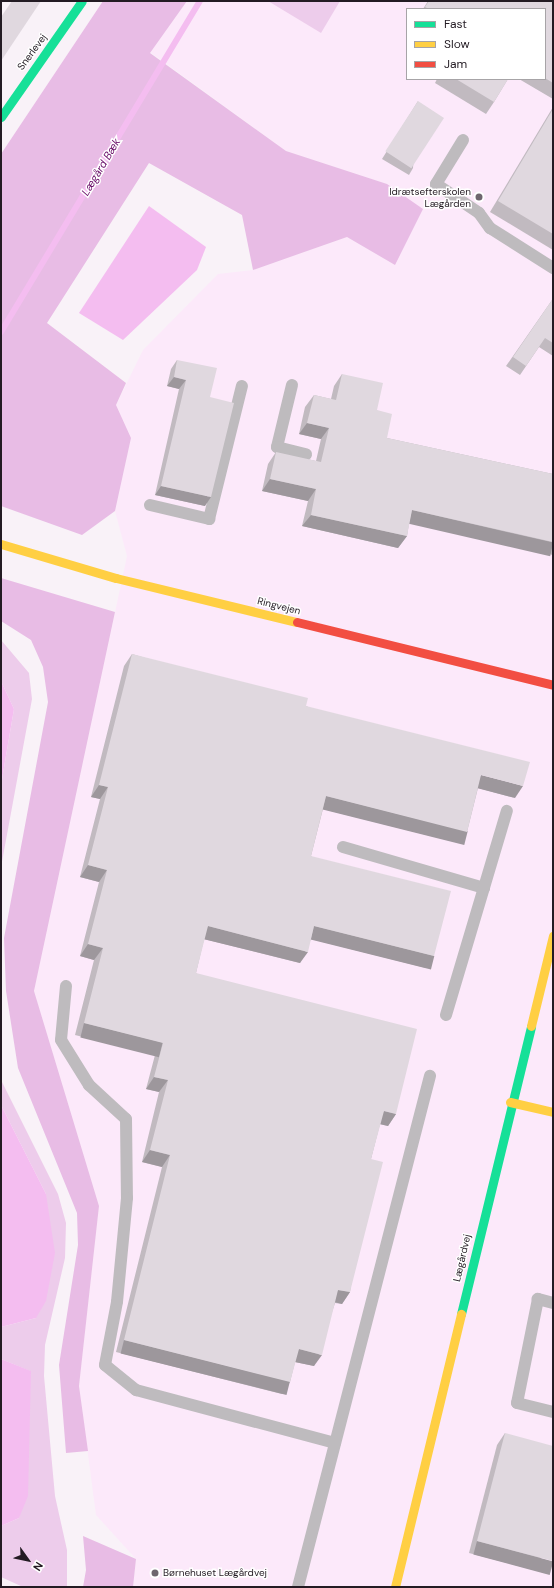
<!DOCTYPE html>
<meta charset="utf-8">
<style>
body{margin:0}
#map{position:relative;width:554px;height:1588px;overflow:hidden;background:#f9f2f8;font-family:"DM Sans",sans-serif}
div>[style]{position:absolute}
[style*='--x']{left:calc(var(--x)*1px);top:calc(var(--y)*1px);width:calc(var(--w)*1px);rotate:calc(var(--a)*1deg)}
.built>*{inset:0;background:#fce9fa}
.green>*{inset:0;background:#edcceb}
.forest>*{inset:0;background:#e8bce5}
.water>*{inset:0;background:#f4bdf0}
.stream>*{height:6px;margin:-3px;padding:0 3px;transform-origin:3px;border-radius:3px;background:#f4bdf0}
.lane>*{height:12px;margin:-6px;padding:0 6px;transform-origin:6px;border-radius:6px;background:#bebbbe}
.fast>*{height:9px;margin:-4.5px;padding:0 4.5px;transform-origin:4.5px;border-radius:4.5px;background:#16e098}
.slow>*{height:9px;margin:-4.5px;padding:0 4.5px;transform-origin:4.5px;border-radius:4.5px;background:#ffcf43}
.jam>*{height:9px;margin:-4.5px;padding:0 4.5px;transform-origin:4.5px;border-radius:4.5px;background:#f24e42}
.wall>*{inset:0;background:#c1bac0}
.shaded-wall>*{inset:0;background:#9d979c;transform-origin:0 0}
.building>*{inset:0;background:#e0d8df;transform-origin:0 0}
.dots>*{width:11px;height:11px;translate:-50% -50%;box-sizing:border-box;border:2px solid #fff;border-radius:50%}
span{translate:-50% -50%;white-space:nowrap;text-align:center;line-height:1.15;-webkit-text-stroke:3px #fff;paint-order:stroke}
.street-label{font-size:10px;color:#231b23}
.poi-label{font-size:10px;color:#231b23}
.right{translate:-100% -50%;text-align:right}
.left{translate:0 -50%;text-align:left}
.water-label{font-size:11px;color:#670a66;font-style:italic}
.frame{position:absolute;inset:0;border:2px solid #231b23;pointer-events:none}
.legend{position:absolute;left:406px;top:8px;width:140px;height:72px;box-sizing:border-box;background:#fff;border:1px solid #a7a4a7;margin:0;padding:5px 7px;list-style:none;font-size:12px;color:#231b23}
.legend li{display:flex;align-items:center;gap:8px;height:20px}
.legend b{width:20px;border:1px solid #a7a4a7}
.north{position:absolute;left:8px;top:1540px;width:40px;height:40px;-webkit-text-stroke:3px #fff;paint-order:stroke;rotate:123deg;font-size:11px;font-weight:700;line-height:16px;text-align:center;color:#231b23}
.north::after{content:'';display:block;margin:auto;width:14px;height:18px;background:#231b23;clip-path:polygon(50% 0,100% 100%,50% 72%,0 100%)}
</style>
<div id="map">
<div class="built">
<i style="clip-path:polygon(evenodd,187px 1px,553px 1px,553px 1587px,133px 1587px,136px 1559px,96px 1515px,79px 1386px,99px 1206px,34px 991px,127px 556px,115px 511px,131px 438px,116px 405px,143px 350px,218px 274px,253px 270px,347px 237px,395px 265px,387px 184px,286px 151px,150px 52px,187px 1px,407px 9px,545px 9px,545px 79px,407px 79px,407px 9px)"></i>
</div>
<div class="green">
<i style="clip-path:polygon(268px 1px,340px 1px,321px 33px)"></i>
<i style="clip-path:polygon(1px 640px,29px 673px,32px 699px,1px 867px,1px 785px,14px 709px,1px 681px)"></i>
<i style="clip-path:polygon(1px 1080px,58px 1194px,66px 1223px,65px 1258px,45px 1345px,44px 1376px,55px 1496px,67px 1550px,67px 1587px,23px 1587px,1px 1577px,1px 1526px,19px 1518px,30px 1371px,1px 1359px,1px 1327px,36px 1318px,46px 1194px,1px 1105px)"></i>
</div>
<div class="forest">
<i style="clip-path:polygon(103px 1px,187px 1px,150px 53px,286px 151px,387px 184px,423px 209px,395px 265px,347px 237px,253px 270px,242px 215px,149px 163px,47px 323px,126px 383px,116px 405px,131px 438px,115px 511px,82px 535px,1px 506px,1px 154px)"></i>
<i style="clip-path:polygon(1px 578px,115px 612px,34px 991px,99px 1206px,79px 1386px,88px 1451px,66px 1453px,59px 1365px,78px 1245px,77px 1213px,18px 1068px,6px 991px,4px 938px,48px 702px,43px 667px,31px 640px,1px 621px)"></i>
<i style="clip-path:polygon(83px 1536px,136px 1559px,133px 1587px,83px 1587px,86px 1570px)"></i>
</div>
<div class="water">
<i style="clip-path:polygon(149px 206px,206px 247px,197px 270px,123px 340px,79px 313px)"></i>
<i style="clip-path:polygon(1px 681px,14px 709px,1px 785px)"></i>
<i style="clip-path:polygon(1px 1105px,46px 1194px,55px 1253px,46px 1301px,36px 1318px,1px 1327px)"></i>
<i style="clip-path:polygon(1px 1359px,31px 1371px,28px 1496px,19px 1518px,1px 1526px)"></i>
</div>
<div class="stream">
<i style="--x:1;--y:332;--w:386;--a:-59"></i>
</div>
<div class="lane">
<i style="--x:463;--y:140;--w:52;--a:121.5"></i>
<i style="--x:436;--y:184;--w:52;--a:34"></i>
<i style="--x:479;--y:213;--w:19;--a:54"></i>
<i style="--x:490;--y:228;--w:75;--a:32.4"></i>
<i style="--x:292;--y:385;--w:64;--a:103.6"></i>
<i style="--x:277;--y:447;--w:30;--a:14"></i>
<i style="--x:150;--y:505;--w:61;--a:13.3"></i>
<i style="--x:209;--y:519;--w:137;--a:-76.1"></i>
<i style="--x:343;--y:847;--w:147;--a:16.2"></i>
<i style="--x:66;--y:986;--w:54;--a:95.3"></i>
<i style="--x:61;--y:1040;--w:53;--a:58.1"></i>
<i style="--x:89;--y:1085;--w:50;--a:42.6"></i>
<i style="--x:126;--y:1119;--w:79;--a:89.3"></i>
<i style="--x:127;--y:1198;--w:104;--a:95.5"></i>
<i style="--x:117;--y:1302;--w:64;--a:100.8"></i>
<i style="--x:105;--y:1365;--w:40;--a:39"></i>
<i style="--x:136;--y:1390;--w:206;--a:14.9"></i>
<i style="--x:446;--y:1015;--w:213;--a:-73.4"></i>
<i style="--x:553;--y:1303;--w:16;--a:-165"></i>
<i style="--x:538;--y:1299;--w:106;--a:101.4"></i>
<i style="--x:517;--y:1403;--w:37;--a:14"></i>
<i style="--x:298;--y:1587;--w:528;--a:-75.52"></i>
</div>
<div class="fast">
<i style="--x:1;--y:117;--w:141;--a:-55.1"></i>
<i style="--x:461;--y:1314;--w:296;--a:-76.3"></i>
</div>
<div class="slow">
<i style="--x:1;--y:544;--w:120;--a:16.5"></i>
<i style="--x:116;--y:578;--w:186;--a:13.7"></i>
<i style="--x:531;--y:1026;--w:93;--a:-76.3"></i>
<i style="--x:510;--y:1102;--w:44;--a:13.1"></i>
<i style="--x:395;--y:1587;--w:281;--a:-76.4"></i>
</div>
<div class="jam">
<i style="--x:297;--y:622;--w:264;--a:13.8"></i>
</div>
<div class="wall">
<i style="clip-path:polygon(428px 1px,553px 1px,553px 99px,519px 79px,545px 79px,545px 9px,423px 9px)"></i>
<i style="clip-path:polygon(437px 79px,508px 79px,494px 102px,486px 114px,435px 83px)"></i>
<i style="clip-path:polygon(418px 101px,413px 168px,409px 175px,382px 159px)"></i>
<i style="clip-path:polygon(553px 107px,553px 250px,490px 212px)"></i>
<i style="clip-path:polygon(552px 300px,553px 301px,553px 356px,539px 347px,520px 375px,506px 366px)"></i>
<i style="clip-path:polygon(177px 360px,210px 397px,205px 506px,155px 495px,179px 389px,167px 386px,171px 369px)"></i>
<i style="clip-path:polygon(342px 374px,377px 410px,387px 438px,553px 474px,553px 555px,409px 523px,407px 536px,398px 548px,302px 526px,308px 501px,262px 491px,268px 464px,276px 452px,316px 461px,321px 439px,299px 434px,305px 407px,314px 395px,331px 399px,334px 386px)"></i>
<i style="clip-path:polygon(132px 654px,306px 706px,515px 798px,478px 788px,467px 832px,459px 843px,323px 809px,311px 856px,434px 956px,426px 968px,311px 939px,300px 963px,204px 939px,196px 973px,396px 1114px,388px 1126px,380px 1124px,371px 1159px,350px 1292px,342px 1304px,335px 1303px,314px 1366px,295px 1362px,290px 1382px,282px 1394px,116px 1352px,162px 1167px,142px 1162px,159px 1092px,146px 1089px,155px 1055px,75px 1035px,94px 960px,80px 956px,99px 882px,80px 877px,100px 799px,91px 797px,124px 666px)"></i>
<i style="clip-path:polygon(505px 1433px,545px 1573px,469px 1553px,497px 1445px)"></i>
</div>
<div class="shaded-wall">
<i style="clip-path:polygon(174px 377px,186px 380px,179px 389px,167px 386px)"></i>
<i style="clip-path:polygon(307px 423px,329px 428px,321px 439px,299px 434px)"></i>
<i style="clip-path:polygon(270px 479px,316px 489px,308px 501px,262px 491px)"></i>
<i style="clip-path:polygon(161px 486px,211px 497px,205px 506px,155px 495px)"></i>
<i style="left:412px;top:510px;width:145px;height:14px;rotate:13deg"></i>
<i style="clip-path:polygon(311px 515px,407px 536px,398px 548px,302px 526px)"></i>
<i style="clip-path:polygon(481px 775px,523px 786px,515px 798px,473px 787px)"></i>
<i style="clip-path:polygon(99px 785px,108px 787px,100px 799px,91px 797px)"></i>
<i style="left:326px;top:796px;width:146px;height:14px;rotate:14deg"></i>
<i style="clip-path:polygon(88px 865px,107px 870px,99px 882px,80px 877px)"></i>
<i style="clip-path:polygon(208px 926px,308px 952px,300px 963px,199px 938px)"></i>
<i style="left:314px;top:926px;width:124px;height:14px;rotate:14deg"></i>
<i style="clip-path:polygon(88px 944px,103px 948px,94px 960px,80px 956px)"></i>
<i style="left:84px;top:1023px;width:81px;height:15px;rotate:14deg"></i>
<i style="clip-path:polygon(154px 1077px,168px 1080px,159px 1092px,146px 1089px)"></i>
<i style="clip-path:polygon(384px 1111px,396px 1114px,388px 1126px,375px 1123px)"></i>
<i style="clip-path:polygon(150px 1150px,170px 1155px,162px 1167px,142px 1162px)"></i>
<i style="clip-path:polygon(338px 1290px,350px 1292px,342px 1304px,330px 1301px)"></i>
<i style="left:124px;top:1340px;width:171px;height:14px;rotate:14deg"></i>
<i style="clip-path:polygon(299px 1349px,322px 1355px,314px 1366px,290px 1361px)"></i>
<i style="left:477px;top:1541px;width:79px;height:14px;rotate:15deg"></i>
</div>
<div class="building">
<i style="clip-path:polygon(12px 1px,41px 1px,1px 61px,1px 17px)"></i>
<i style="clip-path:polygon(429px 1px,553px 1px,553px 83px,545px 78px,545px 9px,429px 9px,425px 7px)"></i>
<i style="clip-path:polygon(456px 79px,508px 79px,494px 102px)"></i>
<i style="left:418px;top:101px;width:31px;height:60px;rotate:33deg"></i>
<i style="clip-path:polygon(553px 109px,553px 234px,498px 201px)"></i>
<i style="clip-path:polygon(552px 300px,553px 301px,553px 343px,545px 338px,526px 366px,513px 357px)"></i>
<i style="clip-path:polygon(177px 360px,217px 368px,210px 397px,234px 403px,211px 497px,161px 486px,186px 380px,174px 377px)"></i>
<i style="clip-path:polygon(342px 374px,383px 383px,377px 410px,392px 414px,387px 438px,553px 474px,553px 542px,412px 510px,407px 536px,311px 515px,316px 489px,270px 479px,276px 452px,321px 462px,329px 428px,307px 423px,314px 395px,336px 400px)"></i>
<i style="clip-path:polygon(132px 654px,308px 698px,306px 706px,530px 762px,523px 786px,481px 775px,467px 832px,326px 796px,311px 856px,451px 891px,434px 956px,314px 926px,308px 952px,208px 926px,196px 973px,417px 1029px,396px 1114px,384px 1111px,371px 1159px,383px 1162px,350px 1292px,338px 1290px,322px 1355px,299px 1349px,290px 1382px,124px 1340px,170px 1155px,150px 1150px,168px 1080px,154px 1077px,163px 1043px,84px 1023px,103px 948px,88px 944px,107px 870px,88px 865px,108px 787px,99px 785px)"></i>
<i style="clip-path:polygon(505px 1433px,553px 1446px,553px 1561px,477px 1541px)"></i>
</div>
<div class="dots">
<i style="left:479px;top:197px;background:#6e666e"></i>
<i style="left:155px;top:1573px;background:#6e666e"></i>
</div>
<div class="street-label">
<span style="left:32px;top:52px;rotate:-54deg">Snerlevej</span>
<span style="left:279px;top:606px;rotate:14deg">Ringvejen</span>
<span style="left:462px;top:1258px;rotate:-77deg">Lægårdvej</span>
</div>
<div class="poi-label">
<span class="right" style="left:471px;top:197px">Idrætsefterskolen<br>Lægården</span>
<span class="left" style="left:163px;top:1573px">Børnehuset Lægårdvej</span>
</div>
<div class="water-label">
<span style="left:101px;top:167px;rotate:-59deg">Lægård Bæk</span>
</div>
<div class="frame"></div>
<ul class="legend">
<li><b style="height:5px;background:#16e098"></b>Fast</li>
<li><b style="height:5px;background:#ffcf43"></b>Slow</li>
<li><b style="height:5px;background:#f24e42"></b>Jam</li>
</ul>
<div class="north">N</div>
</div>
